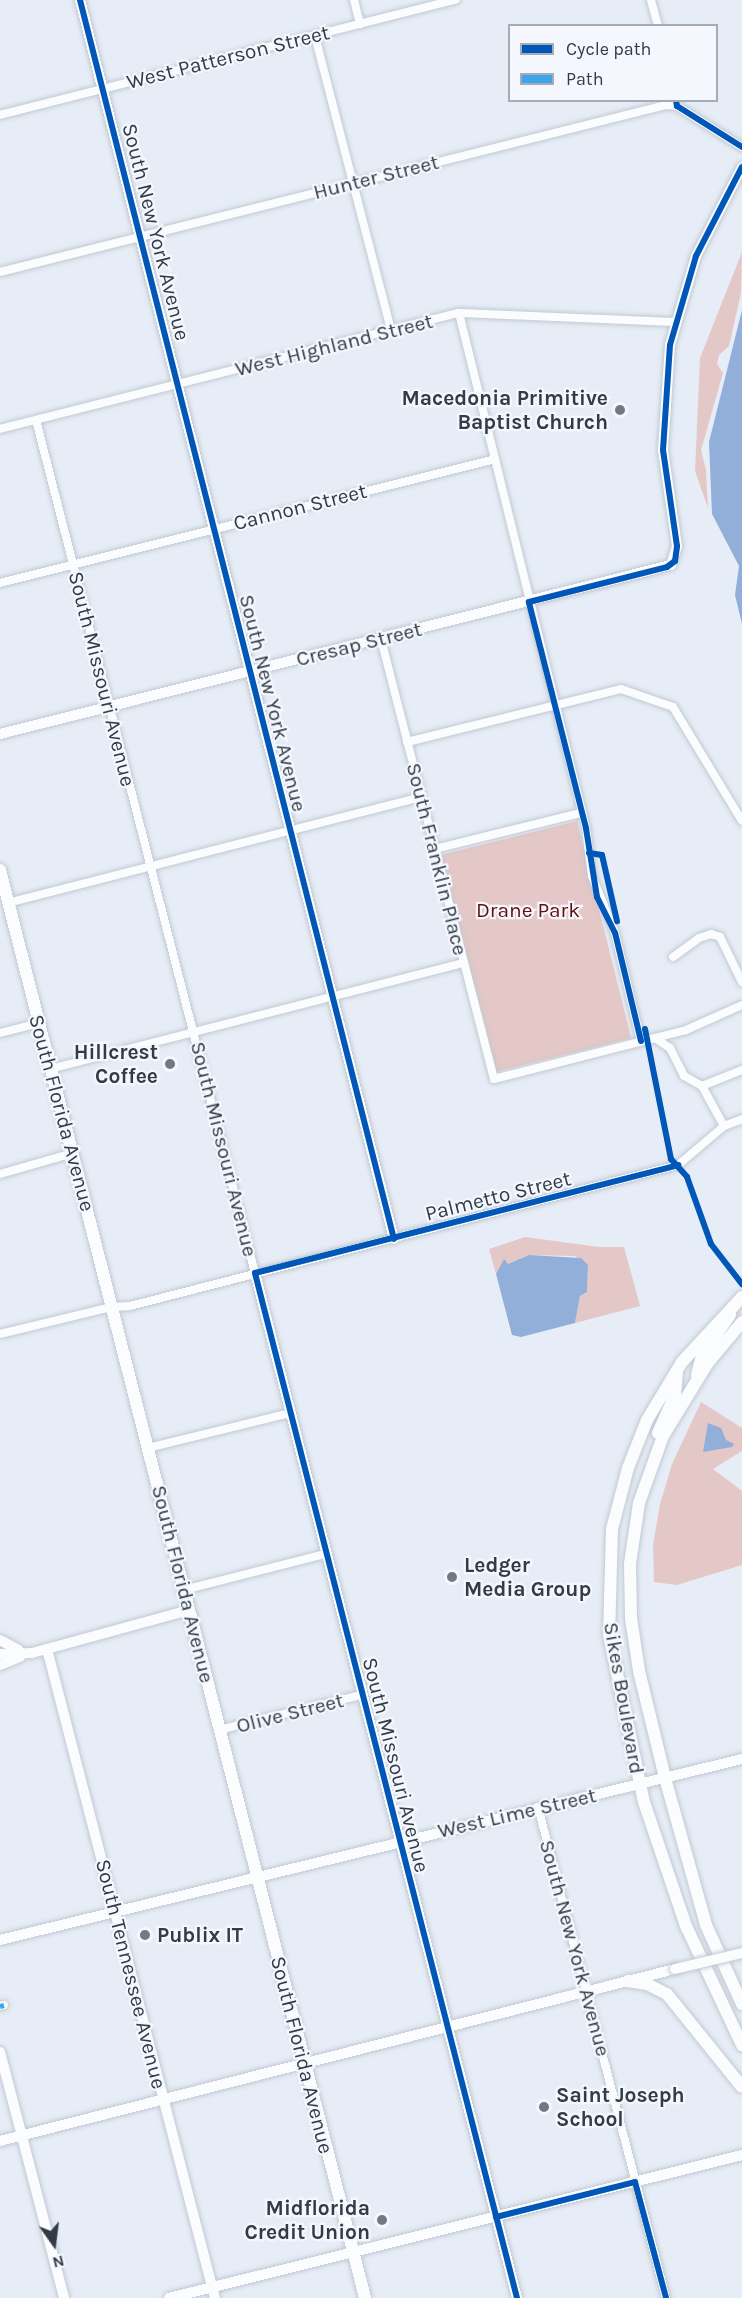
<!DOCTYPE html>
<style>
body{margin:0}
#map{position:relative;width:742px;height:2298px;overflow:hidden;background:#e6edf6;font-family:Karla,sans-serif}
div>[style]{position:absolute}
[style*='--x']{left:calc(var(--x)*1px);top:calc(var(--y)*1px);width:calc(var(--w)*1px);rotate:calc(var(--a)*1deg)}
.green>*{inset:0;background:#e4c7c7;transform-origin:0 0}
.water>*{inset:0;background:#91afd9}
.roads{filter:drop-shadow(0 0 2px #c2c9d2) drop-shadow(0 0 2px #c2c9d2)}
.street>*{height:8px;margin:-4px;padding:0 4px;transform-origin:4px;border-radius:4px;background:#fbfcfe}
.secondary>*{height:10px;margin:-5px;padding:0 5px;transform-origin:5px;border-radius:5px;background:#fbfcfe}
.primary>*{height:12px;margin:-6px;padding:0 6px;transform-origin:6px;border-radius:6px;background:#fbfcfe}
.bridges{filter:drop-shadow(0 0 2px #c2c9d2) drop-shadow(0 0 2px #c2c9d2)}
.secondary-bridge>*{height:10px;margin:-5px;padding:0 5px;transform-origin:5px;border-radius:5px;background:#fbfcfe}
.quiet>*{height:4.5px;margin-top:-2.25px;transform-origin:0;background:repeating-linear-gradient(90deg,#3ea4ec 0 9px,transparent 0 13.5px)}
.cycleway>*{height:6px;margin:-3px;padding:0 3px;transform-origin:3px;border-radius:3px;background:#0057b8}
.dots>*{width:16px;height:16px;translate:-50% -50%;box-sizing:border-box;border:3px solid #f4f8fe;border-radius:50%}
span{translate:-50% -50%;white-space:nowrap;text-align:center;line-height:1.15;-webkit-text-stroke:4.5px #f4f8fe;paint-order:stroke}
.street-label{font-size:21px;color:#333b46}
.poi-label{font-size:21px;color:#333b46;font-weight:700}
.right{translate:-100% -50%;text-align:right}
.left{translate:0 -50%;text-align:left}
.park-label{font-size:21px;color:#680c08}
.legend{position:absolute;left:508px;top:24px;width:210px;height:78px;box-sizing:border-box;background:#f4f8fe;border:2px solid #a7acb4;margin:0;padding:8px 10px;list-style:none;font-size:18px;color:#333b46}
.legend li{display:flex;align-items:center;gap:12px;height:30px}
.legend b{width:30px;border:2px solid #a7acb4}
.north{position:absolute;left:24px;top:2214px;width:60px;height:60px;-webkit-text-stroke:4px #f4f8fe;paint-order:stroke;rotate:166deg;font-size:16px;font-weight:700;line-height:24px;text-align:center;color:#333b46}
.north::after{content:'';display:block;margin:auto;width:21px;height:27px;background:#333b46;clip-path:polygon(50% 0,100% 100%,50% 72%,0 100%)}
</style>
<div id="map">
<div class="green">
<i style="clip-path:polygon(742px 252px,741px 293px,729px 346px,719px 355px,717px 364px,723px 373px,701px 450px,706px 470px,708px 508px,695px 471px,700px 358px)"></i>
<i style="left:577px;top:821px;width:224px;height:140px;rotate:76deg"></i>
<i style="clip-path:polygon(525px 1237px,599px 1247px,624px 1247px,640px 1306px,575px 1323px,580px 1296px,587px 1292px,588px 1266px,575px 1256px,529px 1255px,508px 1264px,504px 1260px,496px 1274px,489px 1249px)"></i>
<i style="clip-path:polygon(701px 1402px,742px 1428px,742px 1451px,713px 1469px,742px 1491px,742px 1565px,677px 1585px,654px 1582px,653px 1545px,660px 1504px,672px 1464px)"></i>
</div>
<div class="water">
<i style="clip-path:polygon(742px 310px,742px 624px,735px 595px,739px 566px,712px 514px,709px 442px)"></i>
<i style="clip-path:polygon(529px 1255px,581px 1258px,588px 1265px,587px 1292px,580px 1296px,575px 1323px,521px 1337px,512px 1335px,496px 1274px,504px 1259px,508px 1264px)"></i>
<i style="clip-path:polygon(708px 1423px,721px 1428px,726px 1440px,734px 1444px,732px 1447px,703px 1452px)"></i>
</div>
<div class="roads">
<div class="street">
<i style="--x:354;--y:0;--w:25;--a:76"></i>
<i style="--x:651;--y:0;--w:27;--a:75"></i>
<i style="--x:315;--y:36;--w:304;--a:75.5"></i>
<i style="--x:0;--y:115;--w:470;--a:-14.2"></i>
<i style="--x:0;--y:272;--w:687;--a:-14.08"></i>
<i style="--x:666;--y:105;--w:11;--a:5"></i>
<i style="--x:677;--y:106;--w:77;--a:32.2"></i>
<i style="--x:459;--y:313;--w:530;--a:76.15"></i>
<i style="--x:586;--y:828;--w:48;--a:82.9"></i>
<i style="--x:592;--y:876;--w:61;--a:68"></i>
<i style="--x:615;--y:933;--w:111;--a:76.5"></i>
<i style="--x:36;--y:420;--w:881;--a:75.6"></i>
<i style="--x:0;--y:429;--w:473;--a:-14.2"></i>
<i style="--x:459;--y:313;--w:216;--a:2.4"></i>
<i style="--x:0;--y:583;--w:510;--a:-14.06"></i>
<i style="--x:381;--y:639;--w:454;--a:75.6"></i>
<i style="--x:494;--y:1079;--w:198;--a:-14.3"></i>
<i style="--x:686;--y:1030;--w:61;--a:-24.1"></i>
<i style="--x:407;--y:742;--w:220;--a:-13.9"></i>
<i style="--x:621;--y:689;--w:55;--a:19.1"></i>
<i style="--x:673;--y:707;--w:133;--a:58.8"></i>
<i style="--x:435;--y:849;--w:150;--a:-13.9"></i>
<i style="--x:8;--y:903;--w:426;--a:-14.4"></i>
<i style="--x:673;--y:957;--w:32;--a:-36"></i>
<i style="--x:699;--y:938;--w:13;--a:-18"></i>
<i style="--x:711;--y:934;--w:9;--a:18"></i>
<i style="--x:720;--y:937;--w:50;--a:63.9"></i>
<i style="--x:0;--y:1033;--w:40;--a:-14.4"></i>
<i style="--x:655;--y:1038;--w:18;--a:34"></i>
<i style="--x:670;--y:1048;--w:31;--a:63"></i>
<i style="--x:684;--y:1076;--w:21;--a:29"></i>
<i style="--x:702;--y:1086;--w:46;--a:61.2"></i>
<i style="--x:50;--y:1069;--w:427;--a:-14.4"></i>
<i style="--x:702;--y:1086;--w:43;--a:-21.8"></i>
<i style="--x:0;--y:1174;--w:76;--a:-16"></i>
<i style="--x:0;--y:1334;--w:115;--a:-13.6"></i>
<i style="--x:112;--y:1307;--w:18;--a:-3"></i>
<i style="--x:130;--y:1306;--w:566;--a:-14.43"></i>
<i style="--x:678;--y:1165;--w:60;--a:-40.3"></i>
<i style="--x:724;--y:1126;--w:19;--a:-21"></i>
<i style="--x:148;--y:1448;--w:146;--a:-13.8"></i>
<i style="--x:184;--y:1590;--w:146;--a:-14.3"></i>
<i style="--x:219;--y:1730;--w:146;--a:-13.8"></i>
<i style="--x:538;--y:1807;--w:507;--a:75.39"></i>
<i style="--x:0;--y:2006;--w:4;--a:-14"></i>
</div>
<div class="secondary">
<i style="--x:80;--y:0;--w:1278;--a:75.78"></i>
<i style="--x:0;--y:734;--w:692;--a:-14.14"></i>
<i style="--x:671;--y:565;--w:20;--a:-72"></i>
<i style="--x:677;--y:546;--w:97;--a:-98.3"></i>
<i style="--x:663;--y:450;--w:105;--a:-86.2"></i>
<i style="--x:670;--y:345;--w:93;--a:-73.7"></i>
<i style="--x:696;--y:256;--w:100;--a:-62.7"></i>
<i style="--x:255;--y:1273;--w:1058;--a:75.66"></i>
<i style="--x:0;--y:1640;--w:21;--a:28"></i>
<i style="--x:47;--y:1649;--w:670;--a:75.49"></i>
<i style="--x:0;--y:1654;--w:32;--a:-2"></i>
<i style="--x:32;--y:1653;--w:163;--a:-15.3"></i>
<i style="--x:0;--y:1665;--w:22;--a:-22"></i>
<i style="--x:0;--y:1940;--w:764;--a:-13.71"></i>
<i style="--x:0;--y:2052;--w:254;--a:75.4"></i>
<i style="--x:0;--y:2141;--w:697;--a:-14.3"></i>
<i style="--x:169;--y:2298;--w:591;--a:-14.01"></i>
</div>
<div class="primary">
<i style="--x:0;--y:870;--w:1474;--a:75.66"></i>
<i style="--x:742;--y:1297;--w:88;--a:132.7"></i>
<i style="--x:682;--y:1362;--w:68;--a:121.1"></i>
<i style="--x:647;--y:1420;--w:52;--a:111.6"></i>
<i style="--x:628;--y:1468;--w:63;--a:104.7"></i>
<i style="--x:612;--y:1529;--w:106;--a:91.6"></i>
<i style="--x:609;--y:1635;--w:171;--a:78.2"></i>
<i style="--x:644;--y:1802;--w:131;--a:71.3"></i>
<i style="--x:686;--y:1926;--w:132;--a:64.8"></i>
<i style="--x:742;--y:1322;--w:55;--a:129.8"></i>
<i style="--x:707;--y:1364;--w:84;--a:121.4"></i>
<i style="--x:663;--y:1436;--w:71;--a:109.7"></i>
<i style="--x:639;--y:1503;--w:62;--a:98.4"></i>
<i style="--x:630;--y:1564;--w:54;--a:88.9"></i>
<i style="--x:631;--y:1618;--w:54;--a:81.4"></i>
<i style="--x:639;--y:1671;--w:110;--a:76.3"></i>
<i style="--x:665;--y:1778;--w:153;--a:74.4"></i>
<i style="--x:706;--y:1925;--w:87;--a:65.5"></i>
<i style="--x:697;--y:1375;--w:21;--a:-76"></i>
<i style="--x:702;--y:1355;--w:49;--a:-55"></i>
<i style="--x:658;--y:1433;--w:42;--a:-65.9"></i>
<i style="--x:675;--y:1395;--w:22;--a:-85"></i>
<i style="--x:628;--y:1981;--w:19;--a:9"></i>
<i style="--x:647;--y:1984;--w:22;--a:27"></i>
<i style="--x:667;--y:1994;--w:119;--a:51.1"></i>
</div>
</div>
<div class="bridges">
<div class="secondary-bridge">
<i style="--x:675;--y:1969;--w:69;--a:-13.4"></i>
</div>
</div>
<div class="quiet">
<i style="--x:0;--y:2006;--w:4;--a:-14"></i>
</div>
<div class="cycleway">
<i style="--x:80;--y:0;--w:1278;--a:75.78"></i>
<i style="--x:676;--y:100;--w:6;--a:81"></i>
<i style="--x:677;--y:106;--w:77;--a:32.2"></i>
<i style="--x:589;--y:853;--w:13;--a:9"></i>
<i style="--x:602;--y:855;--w:68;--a:77.2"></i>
<i style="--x:645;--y:1029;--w:133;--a:78.7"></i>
<i style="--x:671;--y:1159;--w:24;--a:48"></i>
<i style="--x:687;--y:1177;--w:71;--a:70.3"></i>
<i style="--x:711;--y:1244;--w:51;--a:52.2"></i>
<i style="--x:641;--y:1041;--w:111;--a:-103.5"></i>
<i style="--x:615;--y:933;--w:40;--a:-116.6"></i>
<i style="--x:597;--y:897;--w:70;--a:-99.1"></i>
<i style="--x:586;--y:828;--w:233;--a:-104.2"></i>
<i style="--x:529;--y:602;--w:142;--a:-14.2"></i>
<i style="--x:667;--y:567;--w:10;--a:-37"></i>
<i style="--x:675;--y:561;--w:15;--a:-82"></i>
<i style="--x:677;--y:546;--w:97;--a:-98.3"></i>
<i style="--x:663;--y:450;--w:105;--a:-86.2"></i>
<i style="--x:670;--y:345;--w:93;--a:-73.7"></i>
<i style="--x:696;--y:256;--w:100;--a:-62.7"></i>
<i style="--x:496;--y:2217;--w:143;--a:-14.1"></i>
<i style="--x:635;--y:2182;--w:120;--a:75"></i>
<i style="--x:517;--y:2298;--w:1058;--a:-104.34"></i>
<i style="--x:255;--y:1273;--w:437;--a:-14.3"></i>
</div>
<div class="dots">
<i style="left:620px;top:410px;background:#727984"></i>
<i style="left:170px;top:1064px;background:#727984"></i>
<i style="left:452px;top:1577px;background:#727984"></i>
<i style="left:145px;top:1935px;background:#727984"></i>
<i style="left:544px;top:2107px;background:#727984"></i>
<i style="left:382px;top:2220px;background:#727984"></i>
</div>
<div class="street-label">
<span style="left:228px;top:57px;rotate:-14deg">West Patterson Street</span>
<span style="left:376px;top:177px;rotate:-14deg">Hunter Street</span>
<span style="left:156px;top:232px;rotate:76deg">South New York Avenue</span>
<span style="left:334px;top:345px;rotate:-14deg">West Highland Street</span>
<span style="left:300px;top:507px;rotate:-14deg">Cannon Street</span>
<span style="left:359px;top:644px;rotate:-14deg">Cresap Street</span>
<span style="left:102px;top:679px;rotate:76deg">South Missouri Avenue</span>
<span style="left:273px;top:703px;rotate:76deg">South New York Avenue</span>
<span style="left:437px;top:859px;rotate:76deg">South Franklin Place</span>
<span style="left:62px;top:1113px;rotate:75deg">South Florida Avenue</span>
<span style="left:224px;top:1149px;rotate:76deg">South Missouri Avenue</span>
<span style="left:498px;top:1196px;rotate:-14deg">Palmetto Street</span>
<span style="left:183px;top:1584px;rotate:76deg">South Florida Avenue</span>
<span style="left:624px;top:1698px;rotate:80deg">Sikes Boulevard</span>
<span style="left:290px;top:1713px;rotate:-14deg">Olive Street</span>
<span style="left:396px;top:1765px;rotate:76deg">South Missouri Avenue</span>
<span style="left:517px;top:1813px;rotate:-13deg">West Lime Street</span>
<span style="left:575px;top:1948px;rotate:75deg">South New York Avenue</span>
<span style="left:131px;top:1974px;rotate:76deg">South Tennessee Avenue</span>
<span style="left:302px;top:2055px;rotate:76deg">South Florida Avenue</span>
</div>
<div class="poi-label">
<span class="right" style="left:608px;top:410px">Macedonia Primitive<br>Baptist Church</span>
<span class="right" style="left:158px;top:1064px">Hillcrest<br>Coffee</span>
<span class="left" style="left:464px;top:1577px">Ledger<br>Media Group</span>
<span class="left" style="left:157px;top:1935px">Publix IT</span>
<span class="left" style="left:556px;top:2107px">Saint Joseph<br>School</span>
<span class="right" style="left:370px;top:2220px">Midflorida<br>Credit Union</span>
</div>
<div class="park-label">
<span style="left:528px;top:910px">Drane Park</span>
</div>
<ul class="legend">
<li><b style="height:8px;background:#0057b8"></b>Cycle path</li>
<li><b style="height:8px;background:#3ea4ec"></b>Path</li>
</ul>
<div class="north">N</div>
</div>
